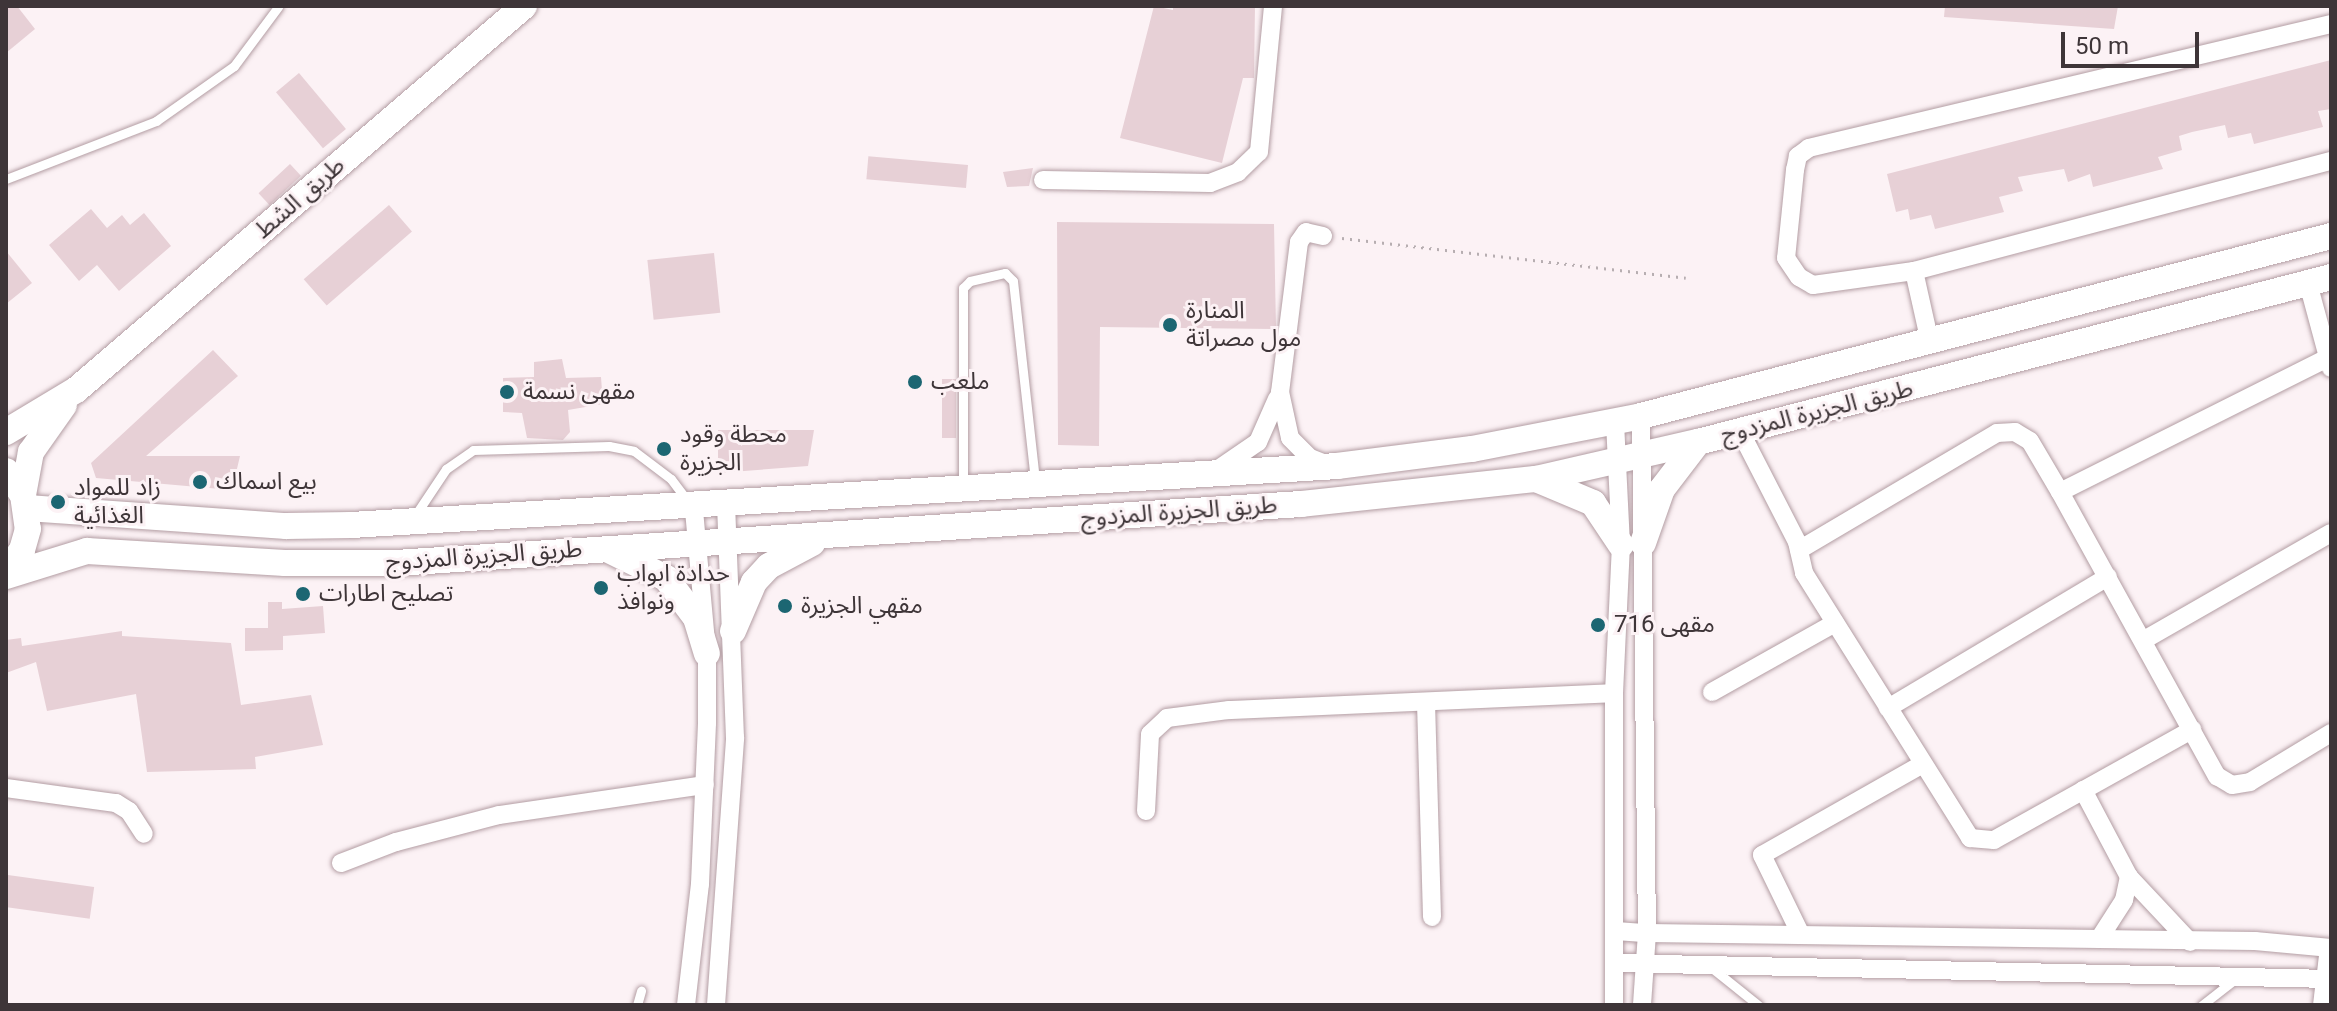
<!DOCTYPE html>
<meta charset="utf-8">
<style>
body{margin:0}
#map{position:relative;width:2337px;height:1011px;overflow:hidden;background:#fcf2f5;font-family:Roboto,"Noto Sans Arabic",sans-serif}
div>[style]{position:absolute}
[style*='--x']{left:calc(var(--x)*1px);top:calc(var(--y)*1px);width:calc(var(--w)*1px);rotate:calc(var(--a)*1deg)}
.building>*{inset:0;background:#e7d0d6;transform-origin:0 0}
.path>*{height:3px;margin-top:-1.5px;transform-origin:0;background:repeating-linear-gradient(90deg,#b7aeb1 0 2px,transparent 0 8px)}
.roads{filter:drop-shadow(0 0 2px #b39da3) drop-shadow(0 0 2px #b39da3)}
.lane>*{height:9px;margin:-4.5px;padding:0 4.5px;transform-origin:4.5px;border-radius:4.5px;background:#fff}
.street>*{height:18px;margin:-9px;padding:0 9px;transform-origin:9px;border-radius:9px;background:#fff}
.secondary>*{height:26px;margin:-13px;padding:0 13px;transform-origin:13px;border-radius:13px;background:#fff}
.dots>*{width:22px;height:22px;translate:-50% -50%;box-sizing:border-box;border:4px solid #fcf2f5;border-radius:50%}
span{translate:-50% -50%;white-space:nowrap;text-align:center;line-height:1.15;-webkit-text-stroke:6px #fcf2f5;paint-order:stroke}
.street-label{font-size:24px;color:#3e3538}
.poi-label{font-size:24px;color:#3e3538}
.left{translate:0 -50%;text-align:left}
.frame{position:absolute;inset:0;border:8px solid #3e3538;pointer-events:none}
.scale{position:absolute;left:2061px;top:32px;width:138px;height:36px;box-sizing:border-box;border:4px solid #3e3538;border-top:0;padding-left:10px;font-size:24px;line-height:28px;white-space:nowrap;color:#3e3538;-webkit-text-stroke:6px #fcf2f5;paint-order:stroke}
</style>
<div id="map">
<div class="building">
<i style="clip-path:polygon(6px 6px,17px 6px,35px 29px,6px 53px)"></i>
<i style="clip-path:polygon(1154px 6px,1173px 10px,1173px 6px,1255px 6px,1254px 78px,1243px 78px,1222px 163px,1120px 138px)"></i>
<i style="clip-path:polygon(1945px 6px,2118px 6px,2114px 29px,1944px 17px)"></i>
<i style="clip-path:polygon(2331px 60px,2331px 109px,2318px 111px,2323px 127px,2254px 144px,2251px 133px,2228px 138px,2225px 125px,2192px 132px,2179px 136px,2182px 150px,2158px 157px,2163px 169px,2093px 187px,2090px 174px,2068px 182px,2064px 169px,2018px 177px,2023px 191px,1999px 197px,2004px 212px,1935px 229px,1931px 215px,1910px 220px,1908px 209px,1896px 212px,1887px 174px)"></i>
<i style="left:299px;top:73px;width:73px;height:30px;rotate:50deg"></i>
<i style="left:290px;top:164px;width:16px;height:43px;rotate:47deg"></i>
<i style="left:968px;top:165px;width:23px;height:100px;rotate:95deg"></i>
<i style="clip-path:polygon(1033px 168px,1029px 186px,1007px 187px,1003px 172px)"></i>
<i style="left:389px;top:205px;width:35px;height:113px;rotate:49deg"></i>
<i style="clip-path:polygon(91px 209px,107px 228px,122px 215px,130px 225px,144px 213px,171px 246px,119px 291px,97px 265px,79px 281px,49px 245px)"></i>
<i style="clip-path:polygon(1057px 222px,1274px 224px,1276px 329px,1100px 327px,1099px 446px,1058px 445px)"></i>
<i style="clip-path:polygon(6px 251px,32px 283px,6px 304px)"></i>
<i style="left:714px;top:253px;width:60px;height:67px;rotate:84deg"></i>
<i style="clip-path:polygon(213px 350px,238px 376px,146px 456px,240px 456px,232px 490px,96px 478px,91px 463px)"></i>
<i style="clip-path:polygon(562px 359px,566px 378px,601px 377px,603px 404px,568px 410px,570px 432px,563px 440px,527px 438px,522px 413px,503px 412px,503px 378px,534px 377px,534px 362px)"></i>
<i style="left:942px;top:379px;width:14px;height:59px"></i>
<i style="clip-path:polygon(718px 430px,814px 430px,808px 466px,718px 473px)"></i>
<i style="clip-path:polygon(268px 602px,282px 602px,282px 609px,323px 606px,325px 633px,283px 636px,283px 650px,245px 651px,245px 628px,268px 628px)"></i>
<i style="clip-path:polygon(122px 631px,122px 636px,231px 643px,241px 705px,311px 695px,323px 745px,255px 757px,256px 769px,147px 772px,136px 694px,47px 711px,36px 662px,6px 673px,6px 640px,21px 638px,22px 646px)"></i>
<i style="left:8px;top:875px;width:87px;height:32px;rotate:8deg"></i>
</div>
<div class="path">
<i style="--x:1342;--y:238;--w:346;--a:6.6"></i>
</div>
<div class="roads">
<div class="lane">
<i style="--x:6;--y:179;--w:161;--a:-21.1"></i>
<i style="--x:156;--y:121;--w:95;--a:-35.2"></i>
<i style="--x:234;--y:66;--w:74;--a:-53.3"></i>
<i style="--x:963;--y:487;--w:199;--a:-90"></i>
<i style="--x:963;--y:288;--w:10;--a:-45"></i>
<i style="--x:970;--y:281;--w:36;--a:-13"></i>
<i style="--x:1005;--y:273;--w:11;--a:45"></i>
<i style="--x:1013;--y:281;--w:201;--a:83.7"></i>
<i style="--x:414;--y:517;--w:58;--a:-56.3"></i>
<i style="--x:446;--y:469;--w:33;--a:-35"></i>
<i style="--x:473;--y:450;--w:136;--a:-1.7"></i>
<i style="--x:609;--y:446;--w:25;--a:11"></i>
<i style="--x:634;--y:451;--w:46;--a:37.1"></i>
<i style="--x:671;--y:479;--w:26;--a:53"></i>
<i style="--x:1712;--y:968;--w:59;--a:38.8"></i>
<i style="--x:637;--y:1005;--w:15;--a:-74"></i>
<i style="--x:2202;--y:1005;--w:41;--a:-38"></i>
</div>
<div class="street">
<i style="--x:2331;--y:24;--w:537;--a:166.64"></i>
<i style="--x:1809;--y:148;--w:14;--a:144"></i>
<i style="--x:1798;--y:156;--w:14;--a:102"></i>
<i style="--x:1795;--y:170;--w:88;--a:95.8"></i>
<i style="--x:1786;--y:258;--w:23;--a:56"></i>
<i style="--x:1799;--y:277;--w:16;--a:30"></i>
<i style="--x:1813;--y:285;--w:102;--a:-7.9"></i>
<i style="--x:1914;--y:271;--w:431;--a:-14.8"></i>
<i style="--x:1043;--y:180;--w:167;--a:1"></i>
<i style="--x:1210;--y:183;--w:30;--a:-21"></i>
<i style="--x:1238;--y:172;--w:29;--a:-44"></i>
<i style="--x:1259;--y:152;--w:147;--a:-84.5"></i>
<i style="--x:1323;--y:236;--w:17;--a:-167"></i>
<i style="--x:1306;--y:232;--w:12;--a:125"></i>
<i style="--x:1299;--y:242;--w:151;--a:97.2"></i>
<i style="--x:1280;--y:392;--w:47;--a:77.7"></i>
<i style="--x:1290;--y:438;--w:28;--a:45"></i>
<i style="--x:1310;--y:458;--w:17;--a:21"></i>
<i style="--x:1914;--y:271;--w:69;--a:77.4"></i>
<i style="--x:2308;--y:283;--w:88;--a:74.9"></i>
<i style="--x:1641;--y:416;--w:517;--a:89.34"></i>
<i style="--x:1647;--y:933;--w:608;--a:0.75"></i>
<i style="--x:2255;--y:941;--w:76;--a:5.3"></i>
<i style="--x:1740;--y:431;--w:125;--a:62.8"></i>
<i style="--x:1797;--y:542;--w:32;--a:77"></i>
<i style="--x:1804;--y:573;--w:313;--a:57.9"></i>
<i style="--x:1970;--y:838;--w:24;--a:5"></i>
<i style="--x:1994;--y:840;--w:227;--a:-29.1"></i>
<i style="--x:1220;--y:468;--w:46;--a:-34.4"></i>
<i style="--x:1258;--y:442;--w:47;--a:-66.2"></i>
<i style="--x:2060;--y:492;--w:300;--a:-26.6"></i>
<i style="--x:1799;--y:550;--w:230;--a:-30.6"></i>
<i style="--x:1997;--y:433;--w:18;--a:-3"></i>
<i style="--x:2015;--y:432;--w:17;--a:31"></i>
<i style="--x:2030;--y:441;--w:59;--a:59.5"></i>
<i style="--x:2060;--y:492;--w:325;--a:61.1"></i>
<i style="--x:2217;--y:776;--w:17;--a:31"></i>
<i style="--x:2232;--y:785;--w:18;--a:-9"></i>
<i style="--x:2250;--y:782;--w:95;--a:-31.2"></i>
<i style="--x:2144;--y:640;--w:215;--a:-29.8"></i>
<i style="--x:1712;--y:692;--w:141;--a:-29.3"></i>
<i style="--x:1426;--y:702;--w:215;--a:88.4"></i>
<i style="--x:1888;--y:708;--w:256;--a:-30.8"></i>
<i style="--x:6;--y:788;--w:111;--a:7.8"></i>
<i style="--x:116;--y:803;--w:15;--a:32"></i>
<i style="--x:129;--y:811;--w:27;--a:57"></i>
<i style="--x:2083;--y:790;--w:98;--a:62.1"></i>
<i style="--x:2129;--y:877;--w:89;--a:46.8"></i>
<i style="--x:1146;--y:811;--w:77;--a:-87"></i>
<i style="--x:1150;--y:734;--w:23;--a:-43"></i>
<i style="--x:1167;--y:718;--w:63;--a:-7.4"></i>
<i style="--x:1229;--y:710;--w:385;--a:-2.5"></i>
<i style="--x:341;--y:863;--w:59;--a:-20.9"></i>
<i style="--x:396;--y:842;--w:106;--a:-14.7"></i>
<i style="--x:499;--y:815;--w:208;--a:-8.3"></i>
<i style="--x:1616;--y:931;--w:31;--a:4"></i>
<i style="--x:1647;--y:933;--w:72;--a:94"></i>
<i style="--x:1801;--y:935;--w:89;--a:-116"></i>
<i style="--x:1762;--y:855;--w:185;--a:-29.5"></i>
<i style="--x:2099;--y:939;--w:46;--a:-57.3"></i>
<i style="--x:2124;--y:900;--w:24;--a:-78"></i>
<i style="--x:1615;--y:963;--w:716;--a:1.28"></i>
<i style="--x:686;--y:1005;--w:122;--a:-83.4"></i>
<i style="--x:700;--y:884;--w:161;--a:-87.5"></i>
<i style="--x:707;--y:723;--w:70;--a:-90"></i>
<i style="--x:707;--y:653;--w:145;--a:-95.2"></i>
<i style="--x:716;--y:1005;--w:268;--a:-85.9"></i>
<i style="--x:735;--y:738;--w:233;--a:-92.2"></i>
<i style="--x:1614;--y:1005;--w:312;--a:-90"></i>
<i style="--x:1614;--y:693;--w:148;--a:-87.3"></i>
<i style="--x:1621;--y:545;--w:123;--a:-92.8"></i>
<i style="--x:2322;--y:1005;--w:57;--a:-83"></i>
</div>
<div class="secondary">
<i style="--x:6;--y:432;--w:82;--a:-31"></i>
<i style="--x:76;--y:390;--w:590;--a:-40.6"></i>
<i style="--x:6;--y:471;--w:29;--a:55"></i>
<i style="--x:23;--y:495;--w:34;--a:82"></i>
<i style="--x:28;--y:529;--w:22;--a:106"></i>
<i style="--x:22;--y:550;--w:26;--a:127"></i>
<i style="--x:1536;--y:479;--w:62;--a:22.8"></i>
<i style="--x:1593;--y:503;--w:50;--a:56.3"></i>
<i style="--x:23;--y:495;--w:44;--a:-79.5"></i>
<i style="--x:31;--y:452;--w:57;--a:-54.9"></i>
<i style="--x:27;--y:508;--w:260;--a:4"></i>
<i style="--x:286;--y:526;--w:65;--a:-0.9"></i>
<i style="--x:351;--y:525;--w:988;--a:-3.42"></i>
<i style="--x:1337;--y:466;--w:136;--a:-7.2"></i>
<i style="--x:1472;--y:449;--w:172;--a:-11"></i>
<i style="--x:1641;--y:416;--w:713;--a:-14.62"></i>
<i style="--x:1643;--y:543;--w:57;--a:-70.6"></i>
<i style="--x:1662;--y:489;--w:59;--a:-52.5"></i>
<i style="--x:609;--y:550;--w:64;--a:26.2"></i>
<i style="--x:666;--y:578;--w:50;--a:53.1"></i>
<i style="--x:696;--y:618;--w:37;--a:73"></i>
<i style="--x:6;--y:576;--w:85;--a:-17.2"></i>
<i style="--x:87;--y:551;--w:198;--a:3.5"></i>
<i style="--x:285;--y:563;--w:111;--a:0"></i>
<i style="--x:396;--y:563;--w:907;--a:-3.73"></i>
<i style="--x:1301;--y:504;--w:236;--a:-6.1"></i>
<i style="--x:1536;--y:479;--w:166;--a:-12.9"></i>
<i style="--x:1698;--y:442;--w:654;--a:-14.61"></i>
<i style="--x:733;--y:631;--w:53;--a:-66.8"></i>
<i style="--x:754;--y:582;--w:22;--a:-47"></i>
<i style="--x:769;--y:566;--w:49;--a:-28.1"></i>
</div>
</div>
<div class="dots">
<i style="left:1170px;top:325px;background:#1c6672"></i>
<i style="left:915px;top:382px;background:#1c6672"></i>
<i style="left:507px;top:392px;background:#1c6672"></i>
<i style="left:664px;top:449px;background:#1c6672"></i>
<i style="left:200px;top:482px;background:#1c6672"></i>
<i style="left:58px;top:502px;background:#1c6672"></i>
<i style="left:601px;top:588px;background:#1c6672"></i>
<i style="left:303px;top:594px;background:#1c6672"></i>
<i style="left:785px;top:606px;background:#1c6672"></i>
<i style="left:1598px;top:625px;background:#1c6672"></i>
</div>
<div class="street-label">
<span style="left:300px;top:198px;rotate:-41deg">طريق الشط</span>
<span style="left:1817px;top:412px;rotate:-14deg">طريق الجزيرة المزدوج</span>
<span style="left:1179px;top:512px;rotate:-4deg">طريق الجزيرة المزدوج</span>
<span style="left:484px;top:556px;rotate:-4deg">طريق الجزيرة المزدوج</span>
</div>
<div class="poi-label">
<span class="left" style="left:1186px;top:325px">المنارة<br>مول مصراتة</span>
<span class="left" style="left:931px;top:382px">ملعب</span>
<span class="left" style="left:523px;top:392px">مقهى نسمة</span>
<span class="left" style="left:680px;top:449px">محطة وقود<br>الجزيرة</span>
<span class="left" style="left:216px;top:482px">بيع اسماك</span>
<span class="left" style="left:74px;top:502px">زاد للمواد<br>الغذائية</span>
<span class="left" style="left:617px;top:588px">حدادة ابواب<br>ونوافذ</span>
<span class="left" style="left:319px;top:594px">تصليح اطارات</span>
<span class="left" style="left:801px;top:606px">مقهي الجزيرة</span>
<span class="left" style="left:1614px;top:625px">مقهى 716</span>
</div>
<div class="frame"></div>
<div class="scale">50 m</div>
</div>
